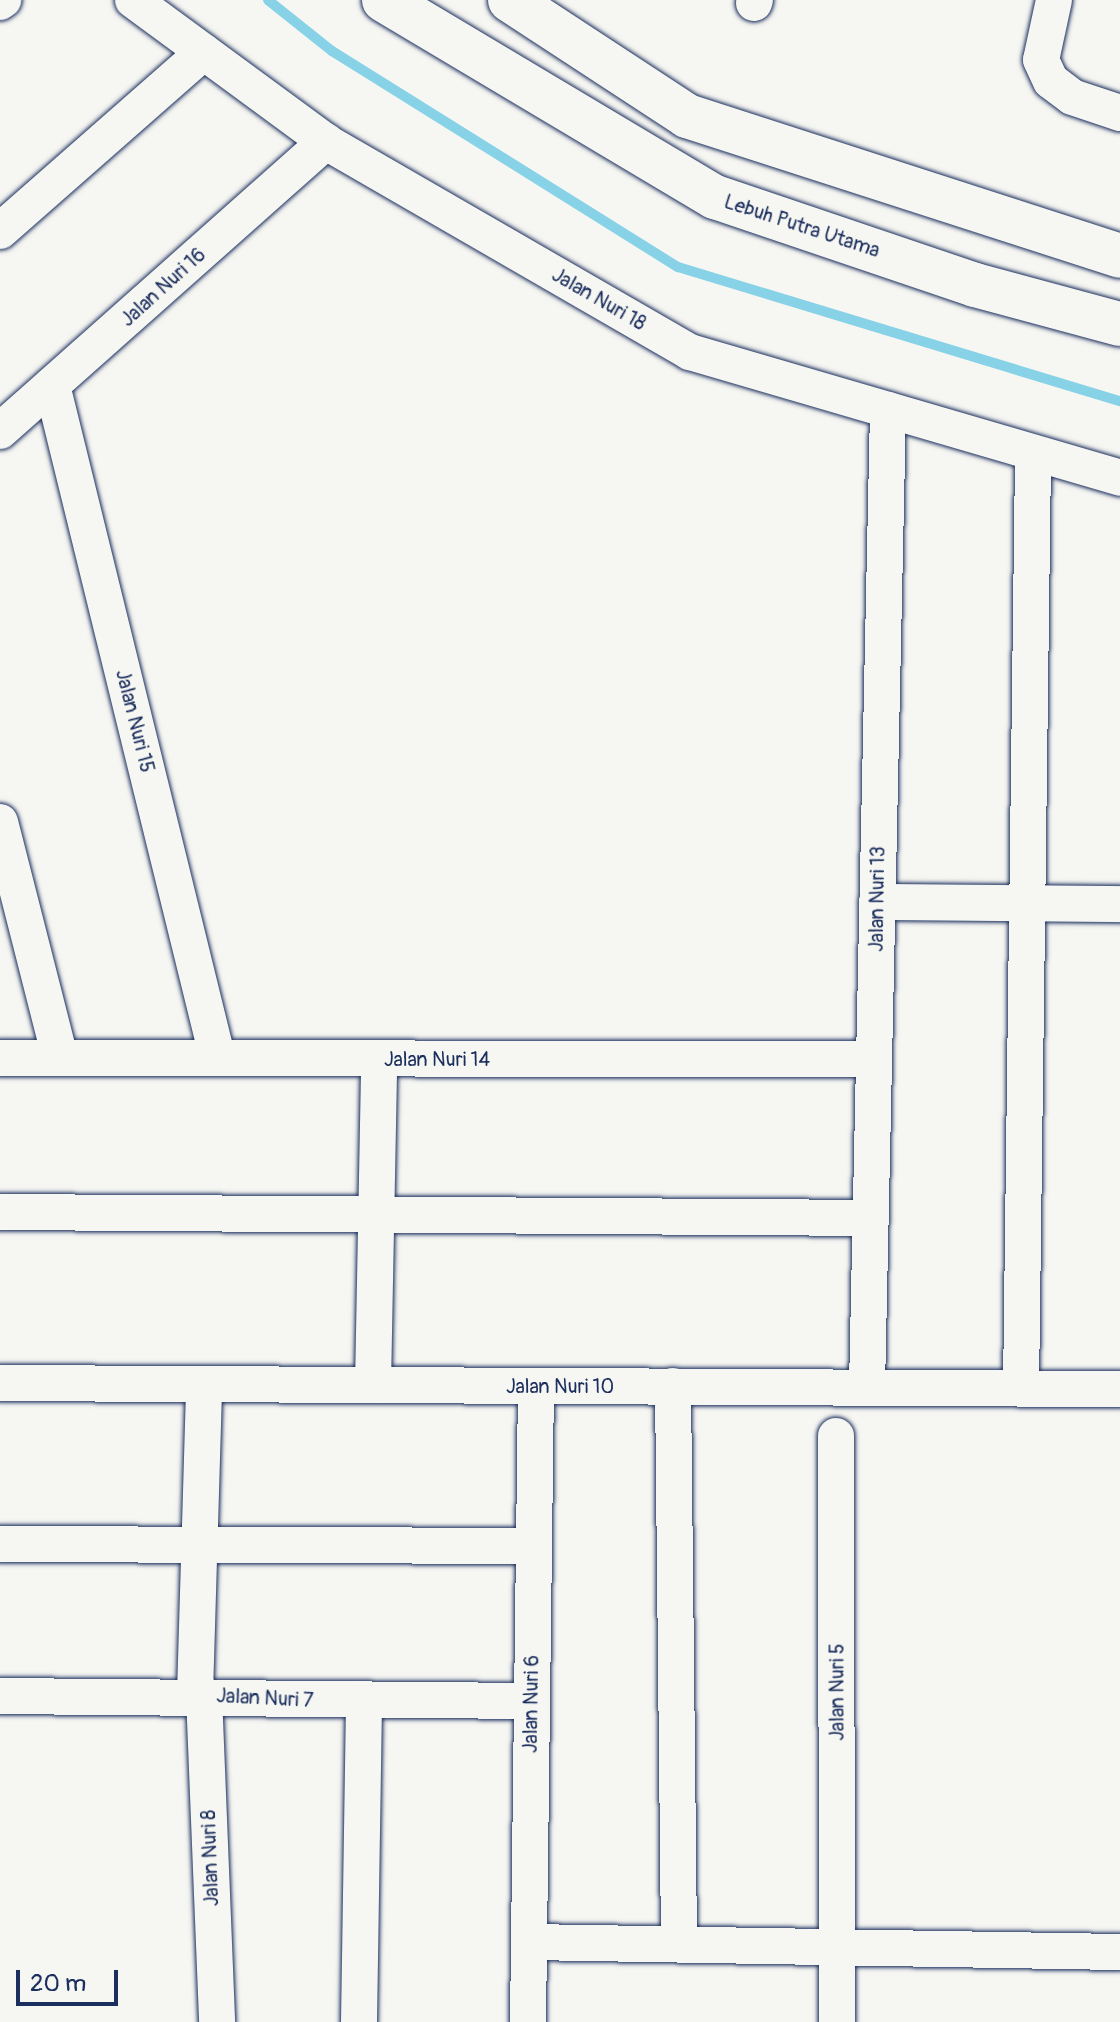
<!DOCTYPE html>
<style>
body{margin:0}
#map{position:relative;width:1120px;height:2022px;overflow:hidden;background:#f6f6f2;font-family:Pangolin,sans-serif}
div>[style]{position:absolute}
[style*='--x']{left:calc(var(--x)*1px);top:calc(var(--y)*1px);width:calc(var(--w)*1px);rotate:calc(var(--a)*1deg)}
.stream>*{height:10px;margin:-5px;padding:0 5px;transform-origin:5px;border-radius:5px;background:#87d2e7}
.roads{filter:drop-shadow(0 0 2px #1b2f5e) drop-shadow(0 0 2px #1b2f5e)}
.minor>*{height:36px;margin:-18px;padding:0 18px;transform-origin:18px;border-radius:18px;background:#f6f6f2}
.major>*{height:44px;margin:-22px;padding:0 22px;transform-origin:22px;border-radius:22px;background:#f6f6f2}
span{translate:-50% -50%;white-space:nowrap;text-align:center;line-height:1.15;-webkit-text-stroke:6px #f6f6f2;paint-order:stroke}
.street-label{font-size:20px;color:#1b2f5e}
.scale{position:absolute;left:16px;top:1970px;width:102px;height:36px;box-sizing:border-box;border:4px solid #1b2f5e;border-top:0;padding-left:10px;font-size:24px;line-height:28px;white-space:nowrap;color:#1b2f5e;-webkit-text-stroke:6px #f6f6f2;paint-order:stroke}
</style>
<div id="map">
<div class="stream">
<i style="--x:268;--y:0;--w:82;--a:38.6"></i>
<i style="--x:332;--y:51;--w:408;--a:32"></i>
<i style="--x:678;--y:267;--w:462;--a:16.9"></i>
</div>
<div class="roads">
<div class="minor">
<i style="--x:133;--y:0;--w:240;--a:36.3"></i>
<i style="--x:326;--y:142;--w:420;--a:30"></i>
<i style="--x:690;--y:352;--w:448;--a:16.3"></i>
<i style="--x:1054;--y:0;--w:61;--a:102.2"></i>
<i style="--x:1041;--y:60;--w:23;--a:65"></i>
<i style="--x:1051;--y:81;--w:26;--a:37"></i>
<i style="--x:1072;--y:97;--w:51;--a:18.4"></i>
<i style="--x:0;--y:2;--w:4;--a:-34"></i>
<i style="--x:754;--y:3;--w:3;--a:-72"></i>
<i style="--x:0;--y:231;--w:271;--a:-41.3"></i>
<i style="--x:52;--y:385;--w:691;--a:76.18"></i>
<i style="--x:0;--y:431;--w:436;--a:-41.6"></i>
<i style="--x:0;--y:822;--w:243;--a:75.7"></i>
<i style="--x:877;--y:902;--w:243;--a:0.5"></i>
<i style="--x:0;--y:1058;--w:874;--a:0.07"></i>
<i style="--x:0;--y:1212;--w:871;--a:0.39"></i>
<i style="--x:0;--y:1383;--w:1120;--a:0.31"></i>
<i style="--x:373;--y:1385;--w:326;--a:-88.9"></i>
<i style="--x:673;--y:1386;--w:558;--a:89.38"></i>
<i style="--x:867;--y:1388;--w:978;--a:-88.77"></i>
<i style="--x:1021;--y:1388;--w:935;--a:-89.26"></i>
<i style="--x:836;--y:1436;--w:586;--a:89.9"></i>
<i style="--x:0;--y:1544;--w:533;--a:0.21"></i>
<i style="--x:195;--y:1694;--w:310;--a:-88.3"></i>
<i style="--x:204;--y:1695;--w:327;--a:87.7"></i>
<i style="--x:0;--y:1696;--w:530;--a:0.54"></i>
<i style="--x:529;--y:1942;--w:591;--a:0.97"></i>
<i style="--x:359;--y:2022;--w:318;--a:-89.1"></i>
<i style="--x:528;--y:2022;--w:636;--a:-89.28"></i>
</div>
<div class="major">
<i style="--x:384;--y:0;--w:385;--a:30.8"></i>
<i style="--x:715;--y:197;--w:274;--a:18.7"></i>
<i style="--x:975;--y:285;--w:150;--a:15.1"></i>
<i style="--x:510;--y:0;--w:212;--a:33.2"></i>
<i style="--x:687;--y:116;--w:455;--a:17.9"></i>
</div>
</div>
<div class="street-label">
<span style="left:802px;top:226px;rotate:18deg">Lebuh Putra Utama</span>
<span style="left:163px;top:287px;rotate:-42deg">Jalan Nuri 16</span>
<span style="left:599px;top:299px;rotate:30deg">Jalan Nuri 18</span>
<span style="left:135px;top:721px;rotate:76deg">Jalan Nuri 15</span>
<span style="left:877px;top:899px;rotate:-89deg">Jalan Nuri 13</span>
<span style="left:437px;top:1059px">Jalan Nuri 14</span>
<span style="left:560px;top:1386px">Jalan Nuri 10</span>
<span style="left:837px;top:1692px;rotate:-90deg">Jalan Nuri 5</span>
<span style="left:265px;top:1698px;rotate:3deg">Jalan Nuri 7</span>
<span style="left:531px;top:1704px;rotate:-89deg">Jalan Nuri 6</span>
<span style="left:210px;top:1858px;rotate:-92deg">Jalan Nuri 8</span>
</div>
<div class="scale">20 m</div>
</div>
